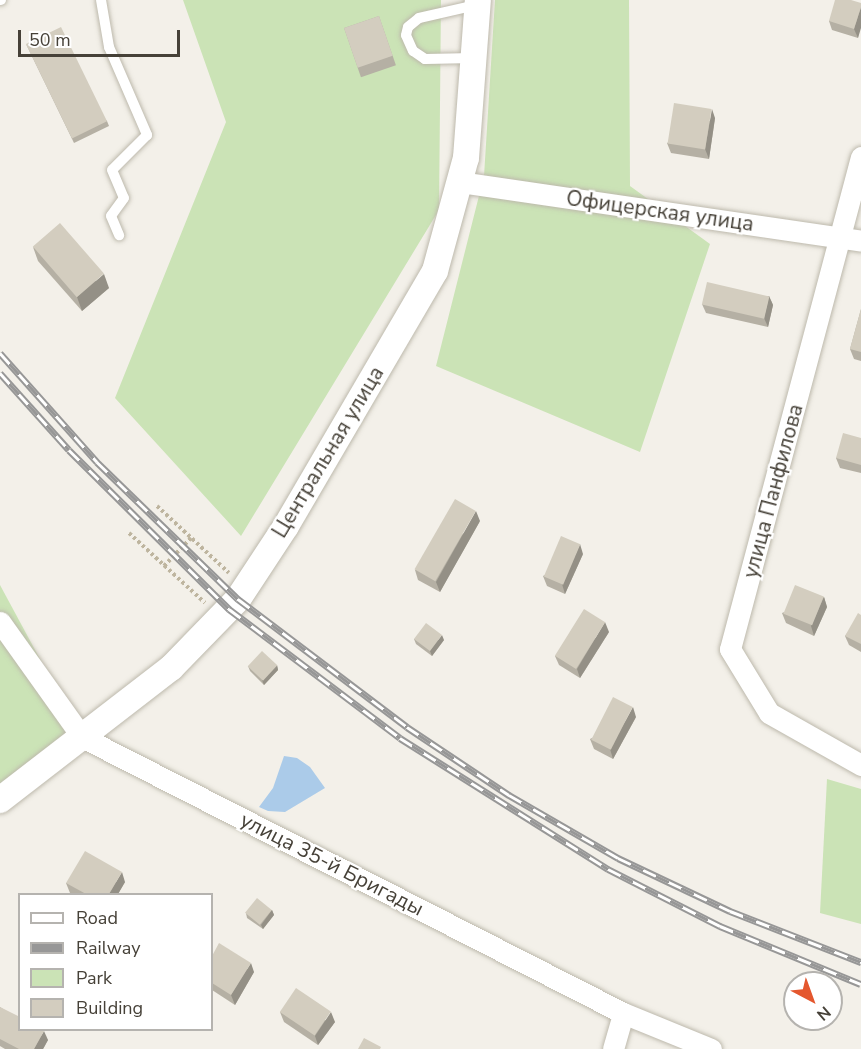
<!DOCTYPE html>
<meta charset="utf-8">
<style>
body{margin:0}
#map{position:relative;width:861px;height:1049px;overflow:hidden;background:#f3f0e9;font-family:"Nunito Sans",sans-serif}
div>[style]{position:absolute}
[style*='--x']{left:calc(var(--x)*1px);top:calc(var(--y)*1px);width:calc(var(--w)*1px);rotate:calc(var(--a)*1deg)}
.green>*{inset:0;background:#cbe3b6}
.water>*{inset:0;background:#abcbe9}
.path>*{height:4px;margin-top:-2px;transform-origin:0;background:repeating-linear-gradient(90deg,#beb59f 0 3px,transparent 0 6px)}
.roads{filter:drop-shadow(0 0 2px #bdb9ac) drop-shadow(0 0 2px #bdb9ac)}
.service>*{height:10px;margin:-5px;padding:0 5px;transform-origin:5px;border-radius:5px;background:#fff}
.minor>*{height:21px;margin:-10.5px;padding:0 10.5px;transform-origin:10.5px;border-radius:10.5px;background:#fff}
.tertiary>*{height:26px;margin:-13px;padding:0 13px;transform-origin:13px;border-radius:13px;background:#fff}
.rail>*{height:7px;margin-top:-3.5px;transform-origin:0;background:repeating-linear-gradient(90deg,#fff 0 14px,#979797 0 28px);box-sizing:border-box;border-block:2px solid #979797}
.wall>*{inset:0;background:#b5b0a4;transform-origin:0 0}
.shaded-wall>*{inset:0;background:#949086}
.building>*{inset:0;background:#d3cdbf;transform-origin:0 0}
span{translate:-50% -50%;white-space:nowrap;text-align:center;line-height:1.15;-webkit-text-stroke:4.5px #fff;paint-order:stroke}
.street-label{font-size:21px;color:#464138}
.legend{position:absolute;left:18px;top:893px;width:195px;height:138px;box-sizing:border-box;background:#fff;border:2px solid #b5b3af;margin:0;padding:8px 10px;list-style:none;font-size:18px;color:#464138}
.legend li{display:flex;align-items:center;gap:12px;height:30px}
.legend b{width:30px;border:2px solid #b5b3af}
.north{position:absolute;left:783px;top:971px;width:60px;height:60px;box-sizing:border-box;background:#fff;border:2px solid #b5b3af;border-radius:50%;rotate:139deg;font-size:16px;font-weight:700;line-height:24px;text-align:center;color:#464138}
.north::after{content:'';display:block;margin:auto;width:21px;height:27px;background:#e4572e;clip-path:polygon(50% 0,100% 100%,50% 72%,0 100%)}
.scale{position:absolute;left:18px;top:30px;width:162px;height:27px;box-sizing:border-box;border:3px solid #464138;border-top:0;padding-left:8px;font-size:18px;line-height:21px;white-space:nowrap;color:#464138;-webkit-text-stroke:4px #fff;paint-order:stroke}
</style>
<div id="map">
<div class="green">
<i style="clip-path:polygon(183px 0,441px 0,439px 210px,241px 536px,115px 398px,226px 122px)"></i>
<i style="clip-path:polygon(495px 0,629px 0,630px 186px,710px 244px,640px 452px,436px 366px,484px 176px)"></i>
<i style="clip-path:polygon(0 585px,82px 737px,0 800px)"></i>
<i style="clip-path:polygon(827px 779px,861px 789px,861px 924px,820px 913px)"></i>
</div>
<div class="water">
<i style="clip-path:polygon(284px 756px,297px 758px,310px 767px,325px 788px,285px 812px,268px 811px,259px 807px,273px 788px)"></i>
</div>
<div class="path">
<i style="--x:157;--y:506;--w:98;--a:42.9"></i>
<i style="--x:129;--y:533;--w:103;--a:42.6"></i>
<i style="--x:164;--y:566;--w:39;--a:-46"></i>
</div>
<div class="roads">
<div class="service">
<i style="--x:0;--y:0;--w:1;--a:0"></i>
<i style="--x:101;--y:0;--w:48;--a:80.3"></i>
<i style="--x:109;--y:47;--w:96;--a:66.6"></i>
<i style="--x:147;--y:135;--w:49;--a:135"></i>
<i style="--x:112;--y:170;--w:30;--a:67"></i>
<i style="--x:124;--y:198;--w:22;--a:126"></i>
<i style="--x:111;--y:216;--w:21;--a:67"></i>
<i style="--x:474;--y:58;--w:49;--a:178.8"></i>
<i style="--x:425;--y:59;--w:14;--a:-146"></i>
<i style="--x:413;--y:51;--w:17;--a:-114"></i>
<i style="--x:406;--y:35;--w:8;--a:-76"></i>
<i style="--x:408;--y:27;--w:14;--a:-39"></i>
<i style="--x:419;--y:18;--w:58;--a:-12.8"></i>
</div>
<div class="minor">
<i style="--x:861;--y:157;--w:509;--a:104.91"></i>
<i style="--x:730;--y:649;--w:75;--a:58.6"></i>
<i style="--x:769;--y:713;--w:106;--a:29.5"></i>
<i style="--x:459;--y:182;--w:406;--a:8.3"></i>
<i style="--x:0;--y:622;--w:141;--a:54.5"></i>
<i style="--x:82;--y:737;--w:607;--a:27.03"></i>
<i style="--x:623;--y:1013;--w:95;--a:22.2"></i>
<i style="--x:613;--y:1049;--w:37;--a:-74"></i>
</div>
<div class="tertiary">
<i style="--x:0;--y:800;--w:216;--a:-37.7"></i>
<i style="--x:171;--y:668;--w:96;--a:-45.8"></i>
<i style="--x:238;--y:599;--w:87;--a:-56.7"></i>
<i style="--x:286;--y:526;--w:295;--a:-59.7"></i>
<i style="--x:435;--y:271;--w:117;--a:-74.7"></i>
<i style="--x:466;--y:158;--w:158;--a:-85.7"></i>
</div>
</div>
<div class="rail">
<i style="--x:0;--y:353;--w:146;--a:48.3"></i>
<i style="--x:97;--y:462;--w:197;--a:44.2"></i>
<i style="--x:238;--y:599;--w:212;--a:37.1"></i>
<i style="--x:407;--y:727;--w:123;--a:33.7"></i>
<i style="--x:509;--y:795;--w:126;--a:30"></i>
<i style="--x:618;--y:858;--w:124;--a:25.3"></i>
<i style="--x:730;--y:911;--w:141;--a:21.3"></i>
<i style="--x:0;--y:373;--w:103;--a:48.1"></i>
<i style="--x:69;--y:450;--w:226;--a:44.8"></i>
<i style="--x:229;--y:609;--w:214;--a:37"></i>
<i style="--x:400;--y:738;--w:246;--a:32.2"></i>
<i style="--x:608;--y:869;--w:126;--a:27"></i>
<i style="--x:720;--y:926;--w:152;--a:22.4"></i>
</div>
<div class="wall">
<i style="clip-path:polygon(861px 3px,858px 38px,832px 30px,829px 21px)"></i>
<i style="left:379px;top:16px;width:52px;height:37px;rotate:71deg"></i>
<i style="clip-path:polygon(26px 44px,107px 121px,109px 126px,74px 143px)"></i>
<i style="clip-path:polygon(715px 118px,709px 159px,671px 153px,667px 143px)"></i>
<i style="clip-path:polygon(33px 247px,109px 288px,82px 311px,38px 261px)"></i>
<i style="clip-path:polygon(769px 296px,773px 305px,768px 327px,706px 313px,702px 304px)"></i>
<i style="clip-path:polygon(861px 309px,861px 361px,854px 359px,850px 349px)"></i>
<i style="clip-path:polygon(861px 438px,861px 473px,840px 468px,836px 458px)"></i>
<i style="clip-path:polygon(480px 521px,440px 592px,418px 580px,415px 570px)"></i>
<i style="clip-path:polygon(583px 554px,565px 594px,547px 586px,543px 576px)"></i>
<i style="clip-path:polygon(824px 597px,827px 607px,814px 636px,786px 623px,782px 613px)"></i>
<i style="clip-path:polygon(861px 615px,861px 652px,849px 645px,845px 636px)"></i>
<i style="clip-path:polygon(609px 632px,580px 678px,559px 665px,555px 656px)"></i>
<i style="clip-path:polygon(414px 639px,444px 640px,432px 656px,416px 644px)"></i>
<i style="clip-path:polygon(277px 665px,278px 670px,264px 685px,250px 671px,248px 666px)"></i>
<i style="clip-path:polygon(636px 717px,613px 759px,594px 749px,590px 739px)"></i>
<i style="clip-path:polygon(125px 882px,118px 894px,73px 894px,70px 893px,66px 883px)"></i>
<i style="clip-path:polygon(272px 910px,274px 915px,263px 929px,247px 918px,246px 913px)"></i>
<i style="clip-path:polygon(212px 956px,254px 972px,235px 1005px,212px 990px)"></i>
<i style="clip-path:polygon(0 1007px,48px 1040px,43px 1049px,5px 1049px,0 1046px)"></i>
<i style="clip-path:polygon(280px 1012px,335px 1022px,318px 1045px,284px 1022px)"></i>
</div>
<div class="shaded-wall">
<i style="clip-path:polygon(861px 7px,861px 28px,858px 38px,854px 29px)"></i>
<i style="clip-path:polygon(712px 109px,715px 118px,709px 159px,705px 149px)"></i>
<i style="clip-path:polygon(104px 274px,109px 288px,82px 311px,77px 297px)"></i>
<i style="clip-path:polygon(769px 296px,773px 305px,768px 327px,764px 318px)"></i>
<i style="clip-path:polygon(476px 511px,480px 521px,440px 592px,436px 582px)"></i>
<i style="clip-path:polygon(580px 544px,583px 554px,565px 594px,562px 584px)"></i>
<i style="clip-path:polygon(824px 597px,827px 607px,814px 636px,811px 626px)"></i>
<i style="clip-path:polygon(605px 622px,609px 632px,580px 678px,577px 669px)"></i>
<i style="clip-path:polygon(442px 635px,444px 640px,432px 656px,430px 651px)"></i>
<i style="clip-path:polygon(277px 665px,278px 670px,264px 685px,262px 680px)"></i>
<i style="clip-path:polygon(633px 707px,636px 717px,613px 759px,610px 749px)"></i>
<i style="clip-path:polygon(122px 872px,125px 882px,118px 894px,109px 894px)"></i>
<i style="clip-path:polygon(272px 910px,274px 915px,263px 929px,261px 925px)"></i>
<i style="clip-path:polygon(251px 963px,254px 972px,235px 1005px,231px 995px)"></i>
<i style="clip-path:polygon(331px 1012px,335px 1022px,318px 1045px,315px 1036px)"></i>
<i style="clip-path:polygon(44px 1031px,48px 1040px,43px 1049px,34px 1049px)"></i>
</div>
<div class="building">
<i style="clip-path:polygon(835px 0,851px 0,861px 3px,861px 7px,854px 29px,829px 21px)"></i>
<i style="left:379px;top:16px;width:42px;height:37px;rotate:71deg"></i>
<i style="left:61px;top:27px;width:105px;height:39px;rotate:64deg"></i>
<i style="left:674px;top:103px;width:38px;height:41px;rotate:9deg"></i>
<i style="left:60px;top:223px;width:67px;height:36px;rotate:49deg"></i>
<i style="left:707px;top:282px;width:64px;height:23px;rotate:13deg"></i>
<i style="clip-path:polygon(861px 309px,861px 352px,850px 349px)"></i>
<i style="clip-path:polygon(843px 433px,861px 438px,861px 465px,836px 458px)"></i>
<i style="left:455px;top:499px;width:24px;height:81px;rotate:30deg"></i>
<i style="left:561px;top:536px;width:21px;height:44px;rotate:23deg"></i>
<i style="left:795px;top:585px;width:31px;height:31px;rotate:22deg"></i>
<i style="left:584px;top:609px;width:25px;height:55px;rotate:32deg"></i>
<i style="clip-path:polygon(858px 613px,861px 615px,861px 644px,845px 636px)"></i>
<i style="left:426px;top:623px;width:20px;height:20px;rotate:37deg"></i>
<i style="left:262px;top:651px;width:21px;height:21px;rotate:43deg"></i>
<i style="left:613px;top:697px;width:22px;height:48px;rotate:27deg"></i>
<i style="clip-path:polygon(85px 851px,122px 872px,109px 894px,86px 894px,66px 883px)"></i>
<i style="left:257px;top:898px;width:19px;height:19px;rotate:39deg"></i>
<i style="clip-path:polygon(219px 943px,251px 963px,231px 995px,212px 983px,212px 956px)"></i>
<i style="left:296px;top:988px;width:42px;height:29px;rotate:34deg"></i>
<i style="clip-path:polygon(0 1007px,20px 1017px,20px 1029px,42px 1029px,44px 1031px,34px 1049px,19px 1049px,0 1039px)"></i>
<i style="clip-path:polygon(364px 1038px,381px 1047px,380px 1049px,358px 1049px)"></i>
</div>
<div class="street-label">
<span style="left:660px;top:211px;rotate:8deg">Офицерская улица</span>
<span style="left:328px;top:452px;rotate:-59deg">Центральная улица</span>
<span style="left:773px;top:491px;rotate:-75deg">улица Панфилова</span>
<span style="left:332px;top:864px;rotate:27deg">улица 35-й Бригады</span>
</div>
<ul class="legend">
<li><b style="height:8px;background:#fff"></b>Road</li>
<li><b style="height:8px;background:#979797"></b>Railway</li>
<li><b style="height:16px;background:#cbe3b6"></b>Park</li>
<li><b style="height:16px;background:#d3cdbf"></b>Building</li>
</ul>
<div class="north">N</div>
<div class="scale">50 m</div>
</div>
